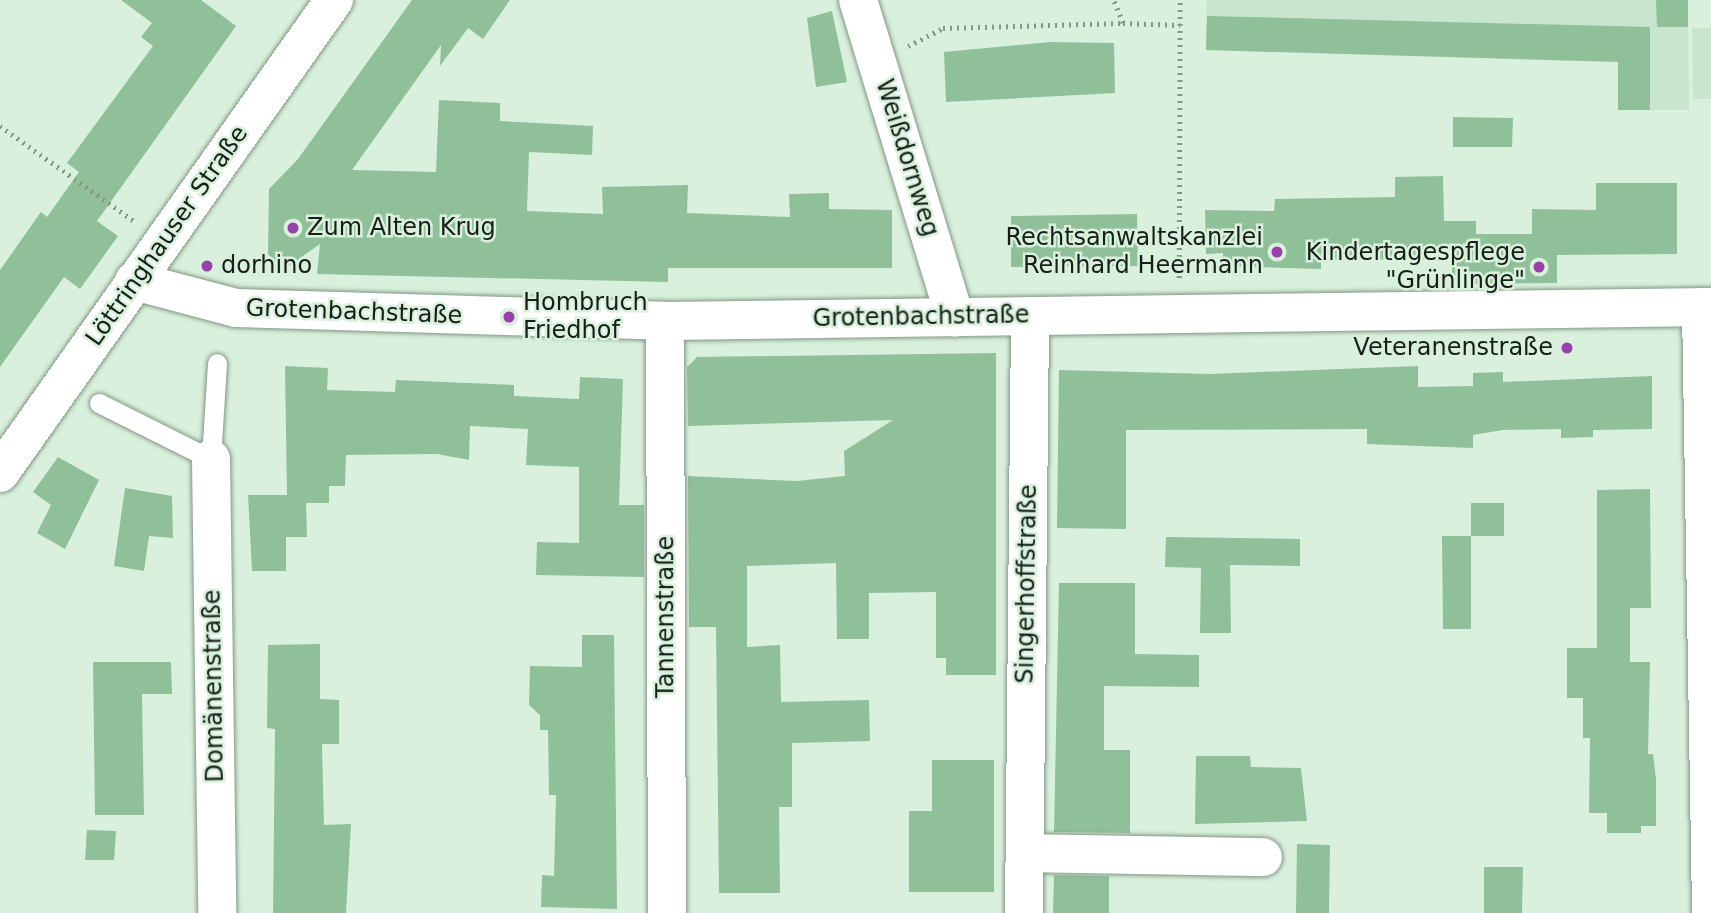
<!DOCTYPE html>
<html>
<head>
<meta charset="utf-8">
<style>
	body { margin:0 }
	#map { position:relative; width:1711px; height:913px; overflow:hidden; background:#d8f0dc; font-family:"DejaVu Sans",sans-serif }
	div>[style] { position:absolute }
	.built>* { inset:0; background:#c8e6ce }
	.building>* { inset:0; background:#90c099 }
	.path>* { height:4.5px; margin-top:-2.25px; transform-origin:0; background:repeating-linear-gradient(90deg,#859788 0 2px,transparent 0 7px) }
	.roads { filter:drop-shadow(0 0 2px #829785) drop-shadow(0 0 2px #829785) }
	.service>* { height:19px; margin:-9.5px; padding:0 9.5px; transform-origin:9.5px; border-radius:9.5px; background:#fff }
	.minor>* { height:38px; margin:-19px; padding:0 19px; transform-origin:19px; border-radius:19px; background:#fff }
	.tertiary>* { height:38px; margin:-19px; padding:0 19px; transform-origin:19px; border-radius:19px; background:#fff }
	.dots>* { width:19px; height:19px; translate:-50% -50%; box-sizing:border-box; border:4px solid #d8f0dc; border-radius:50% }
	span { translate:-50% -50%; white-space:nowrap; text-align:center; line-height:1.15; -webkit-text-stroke:5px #d8f0dc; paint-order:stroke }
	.street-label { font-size:24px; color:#161f18 }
	.poi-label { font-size:24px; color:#161f18 }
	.left { translate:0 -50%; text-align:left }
	.right { translate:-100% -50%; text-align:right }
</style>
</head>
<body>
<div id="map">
	<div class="built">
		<i style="clip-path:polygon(1207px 0,1688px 0,1689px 110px,1618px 110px,1617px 28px,1577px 27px,1578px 61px,1206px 50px)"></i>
		<i style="clip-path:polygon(1692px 28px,1711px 28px,1711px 99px,1693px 99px)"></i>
	</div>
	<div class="building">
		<i style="clip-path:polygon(121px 0,201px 0,236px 26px,97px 221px,118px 236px,80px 289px,64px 277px,0 367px,0 270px,41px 212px,47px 217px,79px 172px,67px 163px,153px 46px,141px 37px,152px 23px)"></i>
		<i style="clip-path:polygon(412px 0,510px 0,483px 39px,468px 28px,440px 66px,441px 45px,352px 170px,436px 172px,439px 100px,500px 103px,500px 121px,593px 126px,592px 155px,529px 152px,527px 211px,603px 214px,602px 187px,688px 185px,687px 213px,790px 217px,789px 194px,829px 193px,829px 209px,892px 210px,892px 268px,668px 268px,668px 282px,317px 274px,320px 244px,283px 270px,268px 254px,269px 189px,298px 159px)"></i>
		<i style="clip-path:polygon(1656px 0,1688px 0,1688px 27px,1657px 27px)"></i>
		<i style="clip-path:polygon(832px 11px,847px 82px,816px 87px,807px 18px)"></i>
		<i style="clip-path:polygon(1207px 16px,1650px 27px,1650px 110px,1618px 110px,1618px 62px,1206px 50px)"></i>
		<i style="clip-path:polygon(1051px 42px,1114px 43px,1115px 93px,946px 102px,944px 52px)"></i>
		<i style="clip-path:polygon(1453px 117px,1513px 118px,1512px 147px,1453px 147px)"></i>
		<i style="clip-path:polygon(1443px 176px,1444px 221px,1476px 221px,1476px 234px,1532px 234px,1532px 209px,1596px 210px,1596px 183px,1677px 183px,1677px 254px,1557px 255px,1557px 283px,1452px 284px,1452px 260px,1321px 259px,1321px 269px,1223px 266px,1223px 253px,1206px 254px,1205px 210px,1274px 211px,1275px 199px,1395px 197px,1395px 177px)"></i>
		<i style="clip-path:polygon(1137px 214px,1138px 266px,1011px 267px,1011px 216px)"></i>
		<i style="clip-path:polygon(996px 353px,996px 675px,946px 675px,946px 658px,936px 658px,936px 592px,869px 593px,869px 639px,837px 639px,836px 563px,747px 566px,747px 647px,780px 645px,781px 702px,869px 700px,870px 741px,792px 743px,792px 807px,779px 807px,780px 893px,719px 893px,716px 627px,689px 627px,688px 476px,797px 481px,845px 476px,844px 451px,893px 420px,688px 426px,687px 367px,697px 357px)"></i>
		<i style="clip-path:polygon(285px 366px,328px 368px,327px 390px,395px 392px,396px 380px,514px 385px,514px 396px,579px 399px,580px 377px,623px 379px,619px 505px,644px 505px,644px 577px,536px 575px,537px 542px,579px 543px,579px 467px,526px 465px,528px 429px,470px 426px,469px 460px,437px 454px,346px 455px,345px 486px,329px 486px,329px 503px,306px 503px,307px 537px,286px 537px,286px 571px,252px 571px,248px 495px,287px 495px)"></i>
		<i style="clip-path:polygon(1418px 366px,1418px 387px,1473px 386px,1473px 373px,1503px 372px,1503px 382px,1652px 376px,1652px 429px,1593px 430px,1593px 437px,1561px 438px,1561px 429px,1503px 430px,1473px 435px,1473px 448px,1367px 444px,1367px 429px,1126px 430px,1126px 529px,1057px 528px,1059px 370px,1209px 374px)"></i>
		<i style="clip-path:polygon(58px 457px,99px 480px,65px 549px,37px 533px,51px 505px,33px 492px)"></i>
		<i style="clip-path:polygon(125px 488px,172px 496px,173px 538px,149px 536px,144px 571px,114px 566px)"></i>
		<i style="clip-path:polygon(1650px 489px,1651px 608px,1630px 608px,1630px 662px,1650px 662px,1648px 754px,1653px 754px,1656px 779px,1656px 826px,1641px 826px,1641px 833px,1607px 833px,1607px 813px,1589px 813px,1590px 738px,1583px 738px,1583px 698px,1567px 698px,1567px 648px,1597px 648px,1597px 490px)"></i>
		<i style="clip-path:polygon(1471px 503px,1504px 503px,1504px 536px,1471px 536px)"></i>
		<i style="clip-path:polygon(1442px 536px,1471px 536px,1471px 629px,1443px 629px)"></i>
		<i style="clip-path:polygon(1166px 537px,1300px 539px,1300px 566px,1230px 565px,1231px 633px,1200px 633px,1201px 568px,1165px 567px)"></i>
		<i style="clip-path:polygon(1059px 583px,1135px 583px,1135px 654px,1199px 655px,1199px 687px,1104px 686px,1104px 750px,1130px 750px,1130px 833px,1054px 832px)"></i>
		<i style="clip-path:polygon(582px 635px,614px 635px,617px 909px,541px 907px,542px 875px,554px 876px,556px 795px,549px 795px,548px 730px,540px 730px,540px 715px,529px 705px,530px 666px,582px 667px)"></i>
		<i style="clip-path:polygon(320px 644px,320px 699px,339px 700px,339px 744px,322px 744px,324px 825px,351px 824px,346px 913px,273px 913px,275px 729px,267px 728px,268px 645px)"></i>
		<i style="clip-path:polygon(93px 662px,171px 662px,172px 694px,142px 694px,144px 815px,95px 815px)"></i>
		<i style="clip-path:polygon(1196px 756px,1250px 756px,1251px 767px,1301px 768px,1307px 821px,1195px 824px)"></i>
		<i style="clip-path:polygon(932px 760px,994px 760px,994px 892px,909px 892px,909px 811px,932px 811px)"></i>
		<i style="clip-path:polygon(87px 830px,116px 831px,114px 860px,85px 860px)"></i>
		<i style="clip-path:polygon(1297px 844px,1330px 845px,1329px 913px,1296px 913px)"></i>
		<i style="clip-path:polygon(1484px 867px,1523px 867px,1522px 913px,1484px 913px)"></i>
		<i style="clip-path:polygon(1054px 875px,1109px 876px,1109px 913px,1053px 913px)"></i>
	</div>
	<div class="path">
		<i style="left:1123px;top:23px;width:57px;rotate:2deg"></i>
		<i style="left:908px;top:46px;width:39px;rotate:-27deg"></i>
		<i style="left:943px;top:28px;width:180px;rotate:-1.6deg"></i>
		<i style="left:1123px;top:23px;width:25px;rotate:-113deg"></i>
		<i style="left:0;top:126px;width:164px;rotate:35.3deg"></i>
		<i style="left:1179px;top:278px;width:278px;rotate:-89.8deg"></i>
	</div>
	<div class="roads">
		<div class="service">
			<i style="left:99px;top:403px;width:125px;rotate:26.6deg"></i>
			<i style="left:211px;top:459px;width:96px;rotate:-86.4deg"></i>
		</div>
		<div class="minor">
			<i style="left:858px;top:0;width:332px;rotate:73deg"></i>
			<i style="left:134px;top:281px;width:106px;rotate:14.8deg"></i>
			<i style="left:236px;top:308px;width:429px;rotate:1.7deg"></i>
			<i style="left:665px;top:321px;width:1046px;rotate:-0.77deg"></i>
			<i style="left:1701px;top:307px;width:606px;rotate:89.05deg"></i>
			<i style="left:665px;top:321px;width:592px;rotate:89.81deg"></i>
			<i style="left:211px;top:459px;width:454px;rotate:89.2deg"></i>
			<i style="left:1025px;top:853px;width:238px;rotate:1deg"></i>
			<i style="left:1024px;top:913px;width:597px;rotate:-89.42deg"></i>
		</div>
		<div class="tertiary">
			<i style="left:0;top:473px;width:579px;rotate:-54.77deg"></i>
		</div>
	</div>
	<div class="dots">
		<i style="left:293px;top:228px;background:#9940ac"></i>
		<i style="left:1277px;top:252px;background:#9940ac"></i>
		<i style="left:207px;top:266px;background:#9940ac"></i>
		<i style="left:1539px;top:267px;background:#9940ac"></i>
		<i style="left:509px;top:317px;background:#9940ac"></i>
		<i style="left:1567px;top:348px;background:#9940ac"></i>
	</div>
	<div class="street-label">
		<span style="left:907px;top:158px;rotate:73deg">Weißdornweg</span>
		<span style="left:167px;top:236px;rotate:-55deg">Löttringhauser Straße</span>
		<span style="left:354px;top:312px;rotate:2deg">Grotenbachstraße</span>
		<span style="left:921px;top:317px;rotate:-1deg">Grotenbachstraße</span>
		<span style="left:1027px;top:584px;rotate:-89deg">Singerhoffstraße</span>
		<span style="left:666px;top:617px;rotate:-90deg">Tannenstraße</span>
		<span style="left:214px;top:686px;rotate:-91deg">Domänenstraße</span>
	</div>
	<div class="poi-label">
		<span class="left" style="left:307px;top:228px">Zum Alten Krug</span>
		<span class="right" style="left:1263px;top:252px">Rechtsanwaltskanzlei<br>Reinhard Heermann</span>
		<span class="right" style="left:1525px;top:267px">Kindertagespflege<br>"Grünlinge"</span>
		<span class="left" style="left:221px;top:266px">dorhino</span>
		<span class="left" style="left:523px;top:317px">Hombruch<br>Friedhof</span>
		<span class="right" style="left:1553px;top:348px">Veteranenstraße</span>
	</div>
</div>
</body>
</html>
